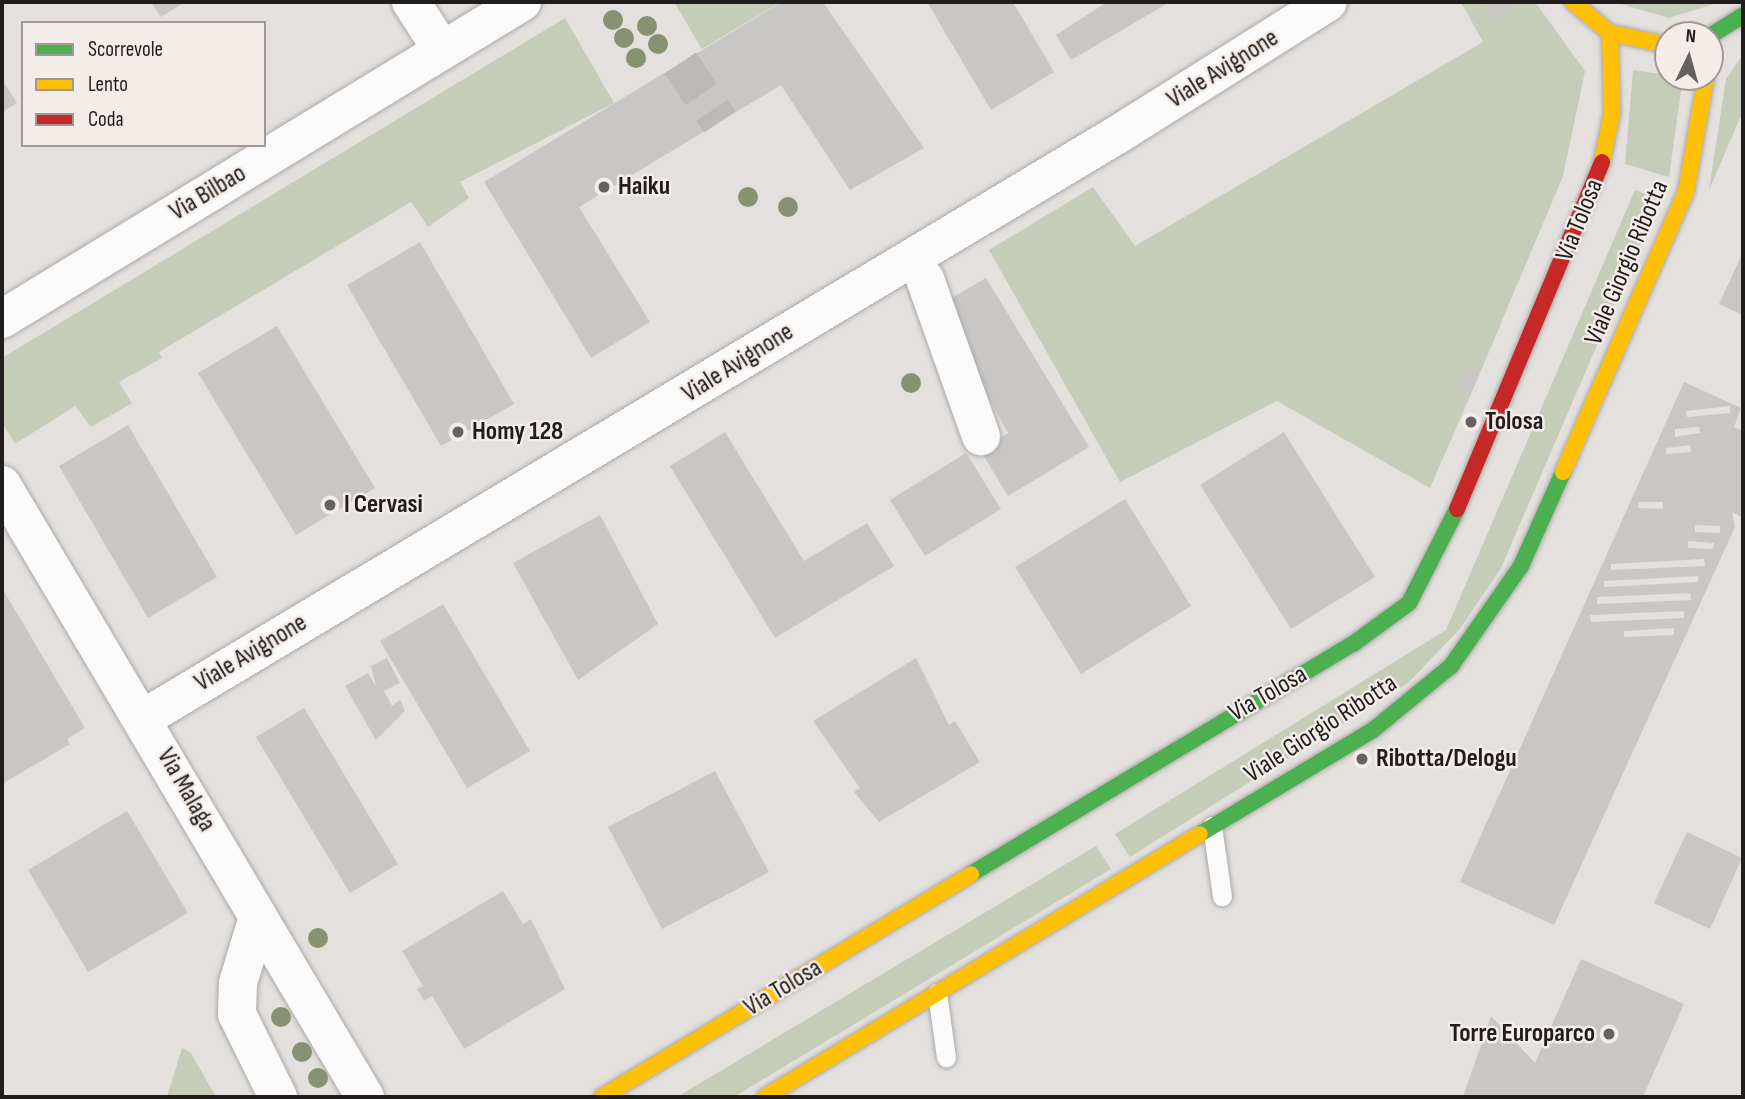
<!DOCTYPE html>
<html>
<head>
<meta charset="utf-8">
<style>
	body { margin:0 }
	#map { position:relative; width:1745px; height:1099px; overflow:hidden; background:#e3e0de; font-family:"Sofia Sans Condensed",sans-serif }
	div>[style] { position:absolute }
	.green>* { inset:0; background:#c5cdb8 }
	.building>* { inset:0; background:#c9c7c6 }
	.street-tunnel>* { height:38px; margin-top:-19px; transform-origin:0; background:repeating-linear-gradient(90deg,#bcb9b7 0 38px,transparent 0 57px) }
	.roads { filter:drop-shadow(0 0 2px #aba9a7) drop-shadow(0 0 2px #aba9a7) }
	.lane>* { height:19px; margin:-9.5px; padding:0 9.5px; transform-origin:9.5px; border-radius:9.5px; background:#fbfafa }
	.street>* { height:38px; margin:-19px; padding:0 19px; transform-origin:19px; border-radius:19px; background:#fbfafa }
	.fast>* { height:16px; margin:-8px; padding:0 8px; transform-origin:8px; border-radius:8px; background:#4caf50 }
	.slow>* { height:16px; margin:-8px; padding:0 8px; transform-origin:8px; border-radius:8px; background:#ffc107 }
	.jam>* { height:16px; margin:-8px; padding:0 8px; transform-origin:8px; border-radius:8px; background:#c62828 }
	.trees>* { width:20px; height:20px; margin:-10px; border-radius:50%; background:#879273 }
	.dots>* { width:19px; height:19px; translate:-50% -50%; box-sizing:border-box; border:4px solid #f3ece8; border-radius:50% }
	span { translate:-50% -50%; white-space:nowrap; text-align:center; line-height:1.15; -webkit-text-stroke:5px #f3ece8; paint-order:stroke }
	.street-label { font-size:26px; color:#201d1c }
	.poi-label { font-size:26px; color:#201d1c; font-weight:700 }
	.left { translate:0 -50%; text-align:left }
	.right { translate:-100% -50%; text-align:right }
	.frame { position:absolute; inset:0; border:4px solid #201d1c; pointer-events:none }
	.legend { position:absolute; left:21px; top:21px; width:245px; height:126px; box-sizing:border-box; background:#f3ece8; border:2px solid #9f9996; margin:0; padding:9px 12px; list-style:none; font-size:21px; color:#201d1c }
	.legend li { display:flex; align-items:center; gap:14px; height:35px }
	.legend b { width:35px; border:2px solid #9f9996 }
	.north { position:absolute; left:1654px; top:21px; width:70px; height:70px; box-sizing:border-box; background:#f3ece8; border:2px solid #9f9996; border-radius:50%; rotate:5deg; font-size:19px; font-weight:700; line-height:28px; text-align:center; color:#201d1c }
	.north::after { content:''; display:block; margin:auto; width:24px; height:32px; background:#646160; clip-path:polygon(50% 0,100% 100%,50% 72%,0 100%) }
</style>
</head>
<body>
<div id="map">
	<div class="green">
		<i style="clip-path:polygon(674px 2px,781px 2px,702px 49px)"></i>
		<i style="clip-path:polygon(1461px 2px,1535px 2px,1585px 71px,1563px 176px,1480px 373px,1466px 368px,1458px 388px,1471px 394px,1430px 488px,1277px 401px,1120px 482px,989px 250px,1093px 187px,1135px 246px,1483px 42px)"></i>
		<i style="clip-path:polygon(1614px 2px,1720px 2px,1669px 18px)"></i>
		<i style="clip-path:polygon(565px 18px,614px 103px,460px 182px,469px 198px,428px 227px,411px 202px,159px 352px,162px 358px,119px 382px,132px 403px,91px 427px,75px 406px,15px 444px,2px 422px,2px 358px)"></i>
		<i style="clip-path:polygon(1743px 55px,1743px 111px,1709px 190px,1726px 79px)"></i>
		<i style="clip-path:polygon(1633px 70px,1683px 77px,1669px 177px,1625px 164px)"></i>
		<i style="clip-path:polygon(1635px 190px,1660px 199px,1501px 568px,1459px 630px,1408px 683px,1130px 857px,1115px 834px,1446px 630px)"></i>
		<i style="clip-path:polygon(1096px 846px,1111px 869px,734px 1097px,677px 1097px)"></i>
		<i style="clip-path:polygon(182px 1048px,191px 1053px,216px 1097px,167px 1097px)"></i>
	</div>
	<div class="building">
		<i style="clip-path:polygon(151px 2px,185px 2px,161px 17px)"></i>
		<i style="clip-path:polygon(782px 2px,823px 2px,924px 148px,850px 190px,781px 85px,579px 207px,650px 322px,591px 358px,484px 182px)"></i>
		<i style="clip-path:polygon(927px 2px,1013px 2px,1054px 72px,991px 110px)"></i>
		<i style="clip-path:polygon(1107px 2px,1170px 2px,1071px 60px,1056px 35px)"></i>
		<i style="clip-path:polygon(1482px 2px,1509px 2px,1514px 9px,1495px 21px)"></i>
		<i style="clip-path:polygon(2px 80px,17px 103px,2px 112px)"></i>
		<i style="clip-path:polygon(420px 242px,514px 404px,441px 446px,347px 285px)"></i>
		<i style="clip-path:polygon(1743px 252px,1743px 315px,1719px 304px)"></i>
		<i style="clip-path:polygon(986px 278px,1089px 447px,1008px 496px,980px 450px,1008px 433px,938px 306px)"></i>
		<i style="clip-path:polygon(277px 326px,375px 488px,296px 535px,198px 373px)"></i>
		<i style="clip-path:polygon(1466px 367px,1480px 373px,1471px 394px,1458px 388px)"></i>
		<i style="clip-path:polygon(evenodd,1684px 382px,1741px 408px,1734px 427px,1743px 431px,1743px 518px,1732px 512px,1735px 527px,1554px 925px,1460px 882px,1684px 382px,1730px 406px,1730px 413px,1687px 417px,1686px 411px,1730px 406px,1684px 382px,1699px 427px,1700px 433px,1675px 437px,1675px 429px,1699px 427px,1684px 382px,1690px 445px,1691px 452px,1666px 454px,1666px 448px,1690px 445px,1684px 382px,1639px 502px,1663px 502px,1663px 509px,1638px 508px,1639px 502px,1684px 382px,1695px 525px,1720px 526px,1720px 533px,1695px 532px,1695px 525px,1684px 382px,1688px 541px,1714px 543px,1713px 549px,1688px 548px,1688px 541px,1684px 382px,1704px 559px,1705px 566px,1611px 570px,1611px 564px,1704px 559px,1684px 382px,1698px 576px,1698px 582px,1604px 587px,1604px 581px,1698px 576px,1684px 382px,1690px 593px,1691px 600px,1597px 604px,1597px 597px,1690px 593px,1684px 382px,1684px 611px,1684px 618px,1591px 622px,1590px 615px,1684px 611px,1684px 382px,1674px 628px,1674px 635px,1624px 637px,1624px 631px,1674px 628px)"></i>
		<i style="clip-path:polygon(128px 425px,217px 577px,148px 618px,59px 466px)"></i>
		<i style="clip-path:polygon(725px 432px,804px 561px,867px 523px,894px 566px,775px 638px,670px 466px)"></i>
		<i style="clip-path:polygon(1284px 432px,1375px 577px,1291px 629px,1200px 485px)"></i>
		<i style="clip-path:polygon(966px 453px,1001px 509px,925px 556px,890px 500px)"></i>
		<i style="clip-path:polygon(1125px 499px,1191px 606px,1081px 674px,1015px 567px)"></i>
		<i style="clip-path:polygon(600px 515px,658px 624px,578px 680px,513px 563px)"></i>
		<i style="clip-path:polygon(2px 588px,85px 728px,67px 739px,70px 744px,2px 784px)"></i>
		<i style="clip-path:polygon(443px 604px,530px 751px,467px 788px,380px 641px)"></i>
		<i style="clip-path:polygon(387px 658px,400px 683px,384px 691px,392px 706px,400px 700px,405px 711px,376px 740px,345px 686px,368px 673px,376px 686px,371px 666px)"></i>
		<i style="clip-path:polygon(916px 658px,949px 725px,955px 721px,980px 762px,879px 822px,854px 792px,860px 788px,813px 721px)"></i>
		<i style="clip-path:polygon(304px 708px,398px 864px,350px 893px,256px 737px)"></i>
		<i style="clip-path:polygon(715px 771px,769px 872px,662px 929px,608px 827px)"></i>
		<i style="clip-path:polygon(127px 811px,188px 913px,88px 972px,28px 870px)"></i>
		<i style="clip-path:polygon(1687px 832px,1742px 858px,1710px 929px,1654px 903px)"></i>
		<i style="clip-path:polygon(503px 891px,523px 924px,531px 919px,565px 989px,464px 1049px,432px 996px,424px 1001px,417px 989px,423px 986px,402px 951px)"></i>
		<i style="clip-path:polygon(1581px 959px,1684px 1004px,1643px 1097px,1463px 1097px,1491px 1016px,1535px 1063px)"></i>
	</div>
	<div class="street-tunnel">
		<i style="left:680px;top:63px;width:71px;rotate:55.9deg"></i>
	</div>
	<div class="roads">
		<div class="lane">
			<i style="left:1212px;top:826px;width:71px;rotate:81.9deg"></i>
			<i style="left:937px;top:993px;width:65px;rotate:82deg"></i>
		</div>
		<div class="street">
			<i style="left:411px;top:2px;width:57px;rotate:57.1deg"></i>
			<i style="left:925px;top:279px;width:167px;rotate:70.4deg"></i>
			<i style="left:2px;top:319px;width:609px;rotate:-31.37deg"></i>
			<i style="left:2px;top:485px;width:712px;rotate:59.33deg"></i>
			<i style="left:144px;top:718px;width:1134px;rotate:-30.93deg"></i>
			<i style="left:1117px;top:135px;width:249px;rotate:-32.2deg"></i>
			<i style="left:258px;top:917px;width:69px;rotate:106.9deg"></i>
			<i style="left:238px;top:983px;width:31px;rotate:92deg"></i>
			<i style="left:237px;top:1014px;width:93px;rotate:63.7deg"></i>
		</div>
		<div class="fast">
			<i style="left:1710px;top:36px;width:39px;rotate:-32deg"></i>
			<i style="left:1200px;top:834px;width:202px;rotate:-31deg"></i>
			<i style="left:1373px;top:730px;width:101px;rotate:-39.4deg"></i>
			<i style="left:1451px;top:666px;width:122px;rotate:-55deg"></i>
			<i style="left:1521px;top:566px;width:103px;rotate:-65.9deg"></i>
			<i style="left:971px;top:874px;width:446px;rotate:-31.1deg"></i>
			<i style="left:1353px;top:644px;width:69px;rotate:-36.2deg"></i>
			<i style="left:1409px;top:603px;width:106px;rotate:-62.9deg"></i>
		</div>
		<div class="slow">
			<i style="left:1573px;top:2px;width:48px;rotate:40deg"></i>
			<i style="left:1610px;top:33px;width:59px;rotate:11.7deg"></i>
			<i style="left:1602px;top:162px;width:50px;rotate:-78.5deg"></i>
			<i style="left:1612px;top:113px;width:80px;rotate:-91.4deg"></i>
			<i style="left:1563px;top:472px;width:306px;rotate:-66.3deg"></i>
			<i style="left:1686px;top:192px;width:117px;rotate:-80.1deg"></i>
			<i style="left:602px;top:1097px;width:431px;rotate:-31.1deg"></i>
			<i style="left:765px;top:1097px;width:508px;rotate:-31.16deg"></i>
		</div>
		<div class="jam">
			<i style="left:1457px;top:509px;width:376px;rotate:-67.3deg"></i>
		</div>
	</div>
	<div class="trees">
		<i style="left:613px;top:20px"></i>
		<i style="left:647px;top:26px"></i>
		<i style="left:624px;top:38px"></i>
		<i style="left:658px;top:44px"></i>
		<i style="left:636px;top:58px"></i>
		<i style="left:748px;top:197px"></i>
		<i style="left:788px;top:207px"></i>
		<i style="left:911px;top:383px"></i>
		<i style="left:318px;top:938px"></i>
		<i style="left:281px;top:1017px"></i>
		<i style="left:302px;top:1052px"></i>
		<i style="left:318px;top:1078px"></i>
	</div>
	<div class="dots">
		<i style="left:604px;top:187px;background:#646160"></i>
		<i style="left:1471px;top:422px;background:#646160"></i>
		<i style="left:458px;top:432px;background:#646160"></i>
		<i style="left:330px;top:505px;background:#646160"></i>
		<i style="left:1362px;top:759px;background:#646160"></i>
		<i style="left:1609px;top:1034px;background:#646160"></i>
	</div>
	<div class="street-label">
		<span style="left:1223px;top:69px;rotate:-32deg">Viale Avignone</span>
		<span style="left:208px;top:193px;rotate:-31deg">Via Bilbao</span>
		<span style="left:1580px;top:220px;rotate:-68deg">Via Tolosa</span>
		<span style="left:1627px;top:263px;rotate:-67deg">Viale Giorgio Ribotta</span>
		<span style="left:738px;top:363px;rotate:-32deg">Viale Avignone</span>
		<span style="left:251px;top:653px;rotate:-31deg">Viale Avignone</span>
		<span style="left:1268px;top:694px;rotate:-30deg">Via Tolosa</span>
		<span style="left:1321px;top:729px;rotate:-33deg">Viale Giorgio Ribotta</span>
		<span style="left:186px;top:790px;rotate:60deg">Via Malaga</span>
		<span style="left:783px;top:988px;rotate:-31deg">Via Tolosa</span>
	</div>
	<div class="poi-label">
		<span class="left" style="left:618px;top:187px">Haiku</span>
		<span class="left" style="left:1485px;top:422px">Tolosa</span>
		<span class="left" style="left:472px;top:432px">Homy 128</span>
		<span class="left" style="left:344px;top:505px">I Cervasi</span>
		<span class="left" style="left:1376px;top:759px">Ribotta/Delogu</span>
		<span class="right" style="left:1595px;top:1034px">Torre Europarco</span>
	</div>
	<div class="frame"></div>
	<ul class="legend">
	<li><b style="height:9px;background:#4caf50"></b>Scorrevole</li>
	<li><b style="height:9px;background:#ffc107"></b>Lento</li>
	<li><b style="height:9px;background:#c62828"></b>Coda</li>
	</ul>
	<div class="north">N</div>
</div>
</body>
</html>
